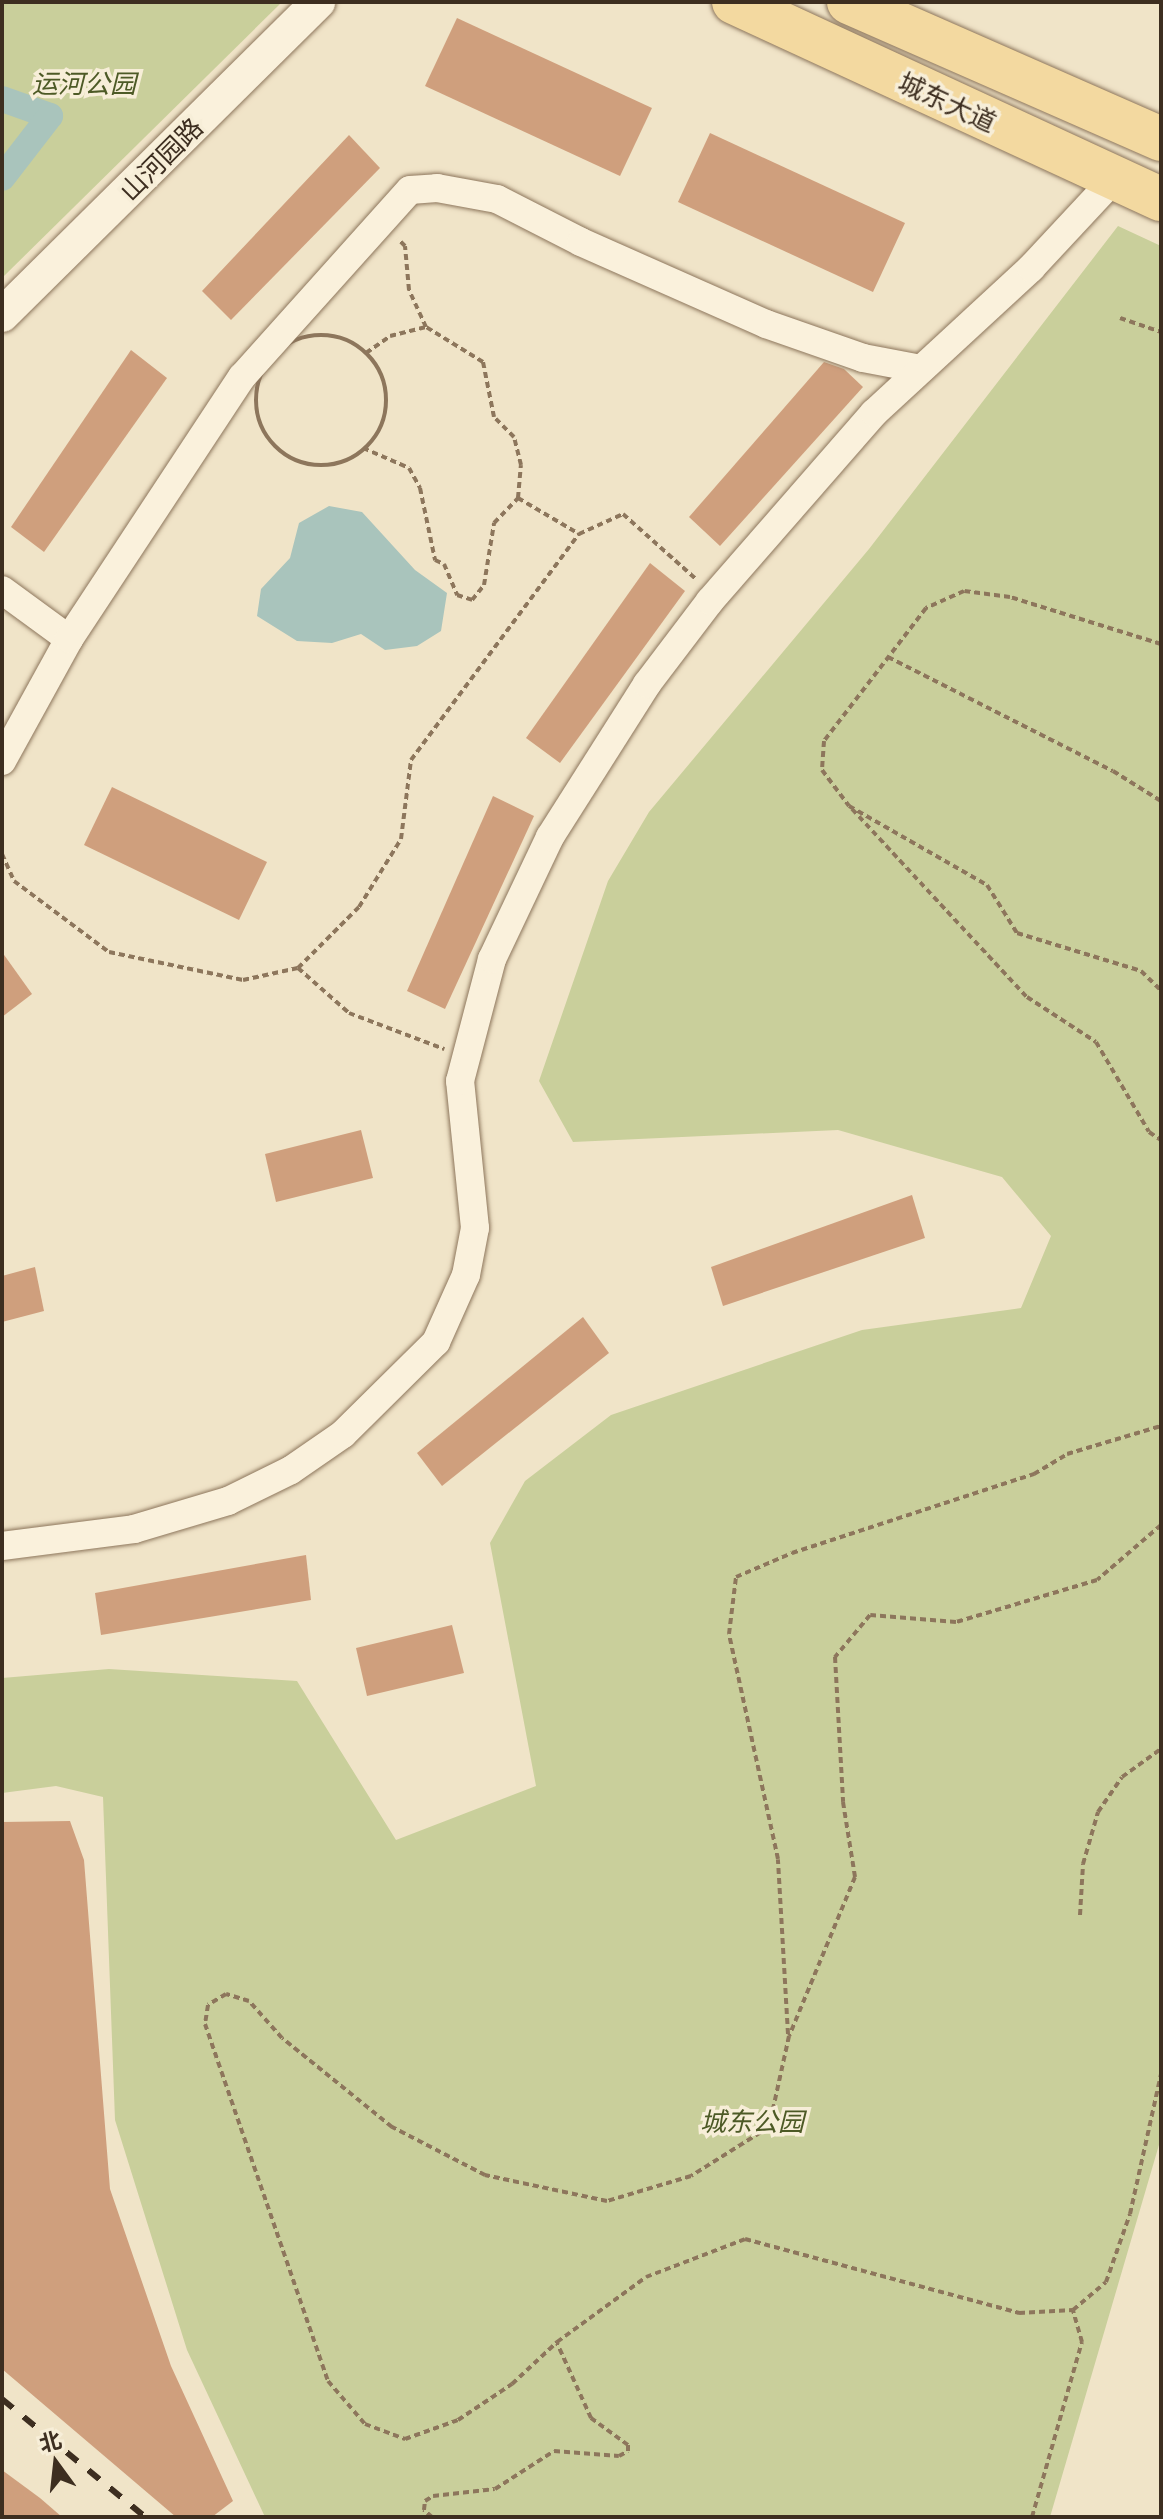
<!DOCTYPE html>
<html>
<head>
<meta charset="utf-8">
<style>
	body { margin:0 }
	#map { position:relative; width:1163px; height:2519px; overflow:hidden; background:#f0e4c8; font-family:Georgia,"Noto Sans SC",serif }
	div>[style] { position:absolute }
	.green>* { inset:0; background:#c9cf9b }
	.water>* { inset:0; background:#a9c4bc }
	.canal>* { height:26px; margin:-13px; padding:0 13px; transform-origin:13px; border-radius:13px; background:#a9c4bc }
	.building>* { inset:0; background:#cf9f7d }
	.path>* { height:4px; margin-top:-2px; transform-origin:0; background:repeating-linear-gradient(90deg,#8d765c 0 6px,transparent 0 10px) }
	.path>.ring { margin:-2px; padding:0; box-sizing:content-box; background:none; border:4px solid #8d765c; border-radius:50% }
	.roads { filter:drop-shadow(0 0 2px #8d765c) drop-shadow(0 0 2px #8d765c) }
	.minor>* { height:28px; margin:-14px; padding:0 14px; transform-origin:14px; border-radius:14px; background:#faf1dc }
	.tertiary>* { height:34px; margin:-17px; padding:0 17px; transform-origin:17px; border-radius:17px; background:#faf1dc }
	.primary>* { height:44px; margin:-22px; padding:0 22px; transform-origin:22px; border-radius:22px; background:#f3d9a0 }
	.rail>* { height:6px; margin-top:-3px; transform-origin:0; background:repeating-linear-gradient(90deg,#3d2e20 0 14px,transparent 0 28px) }
	span { translate:-50% -50%; white-space:nowrap; text-align:center; line-height:1.15; -webkit-text-stroke:7px #f7eed8; paint-order:stroke }
	.park-label { font-size:26px; color:#4d5a26; font-style:italic }
	.street-label { font-size:26px; color:#3d2e20 }
	.frame { position:absolute; inset:0; border:4px solid #3d2e20; pointer-events:none }
	.north { position:absolute; left:16px; top:2423px; width:80px; height:80px; -webkit-text-stroke:6px #f7eed8; paint-order:stroke; rotate:345deg; font-size:22px; font-weight:700; line-height:32px; text-align:center; color:#3d2e20 }
	.north::after { content:''; display:block; margin:auto; width:28px; height:36px; background:#3d2e20; clip-path:polygon(50% 0,100% 100%,50% 72%,0 100%) }
</style>
</head>
<body>
<div id="map">
	<div class="green">
		<i style="clip-path:polygon(2px 2px,282px 2px,2px 278px)"></i>
		<i style="clip-path:polygon(1118px 226px,1161px 246px,1161px 2138px,1050px 2517px,265px 2517px,187px 2350px,115px 2120px,103px 1797px,56px 1786px,2px 1793px,2px 1678px,109px 1669px,297px 1681px,396px 1840px,536px 1786px,490px 1543px,525px 1481px,611px 1415px,862px 1330px,1021px 1308px,1051px 1236px,1002px 1177px,838px 1130px,573px 1142px,539px 1081px,608px 881px,649px 812px,869px 549px)"></i>
	</div>
	<div class="water">
		<i style="clip-path:polygon(329px 506px,362px 512px,415px 570px,447px 593px,441px 631px,417px 646px,385px 650px,361px 634px,332px 643px,297px 641px,257px 616px,261px 589px,290px 558px,299px 523px)"></i>
	</div>
	<div class="canal">
		<i style="left:2px;top:99px;width:51px;rotate:19.5deg"></i>
		<i style="left:50px;top:116px;width:78px;rotate:127.7deg"></i>
	</div>
	<div class="building">
		<i style="clip-path:polygon(457px 18px,652px 108px,620px 176px,425px 86px)"></i>
		<i style="clip-path:polygon(710px 133px,905px 223px,873px 292px,678px 202px)"></i>
		<i style="clip-path:polygon(349px 135px,380px 168px,231px 320px,202px 291px)"></i>
		<i style="clip-path:polygon(131px 350px,167px 378px,44px 552px,11px 527px)"></i>
		<i style="clip-path:polygon(824px 362px,844px 369px,863px 387px,720px 546px,689px 517px)"></i>
		<i style="clip-path:polygon(650px 563px,685px 591px,560px 763px,526px 738px)"></i>
		<i style="clip-path:polygon(112px 787px,267px 862px,239px 920px,84px 845px)"></i>
		<i style="clip-path:polygon(493px 796px,534px 816px,445px 1009px,407px 991px)"></i>
		<i style="clip-path:polygon(2px 952px,32px 994px,2px 1017px)"></i>
		<i style="clip-path:polygon(361px 1130px,373px 1178px,276px 1202px,265px 1154px)"></i>
		<i style="clip-path:polygon(912px 1195px,925px 1238px,723px 1306px,711px 1267px)"></i>
		<i style="clip-path:polygon(35px 1267px,44px 1311px,2px 1322px,2px 1276px)"></i>
		<i style="clip-path:polygon(583px 1317px,609px 1353px,442px 1486px,417px 1453px)"></i>
		<i style="clip-path:polygon(306px 1555px,311px 1600px,101px 1635px,95px 1593px)"></i>
		<i style="clip-path:polygon(452px 1625px,464px 1673px,367px 1696px,356px 1648px)"></i>
		<i style="clip-path:polygon(70px 1821px,84px 1860px,110px 2189px,171px 2366px,233px 2501px,212px 2517px,176px 2517px,2px 2369px,2px 1822px)"></i>
		<i style="clip-path:polygon(2px 2470px,40px 2498px,62px 2517px,2px 2517px)"></i>
	</div>
	<div class="path">
		<i style="left:1120px;top:318px;width:43px;rotate:18.9deg"></i>
		<i class="ring" style="left:256px;top:335px;width:126px;height:126px"></i>
		<i style="left:366px;top:353px;width:29px;rotate:-35deg"></i>
		<i style="left:390px;top:336px;width:37px;rotate:-14deg"></i>
		<i style="left:426px;top:327px;width:41px;rotate:-114.7deg"></i>
		<i style="left:409px;top:290px;width:44px;rotate:-95.2deg"></i>
		<i style="left:405px;top:246px;width:10px;rotate:-135deg"></i>
		<i style="left:363px;top:448px;width:50px;rotate:23.5deg"></i>
		<i style="left:409px;top:468px;width:23px;rotate:61deg"></i>
		<i style="left:420px;top:488px;width:74px;rotate:78.2deg"></i>
		<i style="left:435px;top:560px;width:10px;rotate:24deg"></i>
		<i style="left:444px;top:564px;width:34px;rotate:67deg"></i>
		<i style="left:457px;top:595px;width:16px;rotate:18deg"></i>
		<i style="left:472px;top:600px;width:19px;rotate:-51deg"></i>
		<i style="left:484px;top:585px;width:63px;rotate:-80.8deg"></i>
		<i style="left:494px;top:523px;width:35px;rotate:-46deg"></i>
		<i style="left:518px;top:498px;width:33px;rotate:-85deg"></i>
		<i style="left:521px;top:465px;width:29px;rotate:-104deg"></i>
		<i style="left:514px;top:437px;width:28px;rotate:-135deg"></i>
		<i style="left:494px;top:417px;width:56px;rotate:-101.3deg"></i>
		<i style="left:483px;top:362px;width:67px;rotate:-148.4deg"></i>
		<i style="left:518px;top:498px;width:71px;rotate:30.5deg"></i>
		<i style="left:579px;top:534px;width:48px;rotate:-24.4deg"></i>
		<i style="left:623px;top:514px;width:98px;rotate:41.7deg"></i>
		<i style="left:1161px;top:644px;width:158px;rotate:-162.7deg"></i>
		<i style="left:1010px;top:597px;width:46px;rotate:-172.6deg"></i>
		<i style="left:964px;top:591px;width:42px;rotate:155.9deg"></i>
		<i style="left:926px;top:608px;width:168px;rotate:127.5deg"></i>
		<i style="left:824px;top:741px;width:29px;rotate:94deg"></i>
		<i style="left:822px;top:770px;width:45px;rotate:53.1deg"></i>
		<i style="left:849px;top:806px;width:159px;rotate:29.8deg"></i>
		<i style="left:987px;top:885px;width:57px;rotate:58deg"></i>
		<i style="left:1017px;top:933px;width:130px;rotate:17deg"></i>
		<i style="left:1141px;top:971px;width:28px;rotate:44deg"></i>
		<i style="left:888px;top:657px;width:252px;rotate:26.9deg"></i>
		<i style="left:1113px;top:771px;width:57px;rotate:32deg"></i>
		<i style="left:852px;top:809px;width:257px;rotate:47.1deg"></i>
		<i style="left:1027px;top:997px;width:82px;rotate:33.1deg"></i>
		<i style="left:1096px;top:1042px;width:104px;rotate:59.5deg"></i>
		<i style="left:1149px;top:1132px;width:14px;rotate:34deg"></i>
		<i style="left:2px;top:854px;width:30px;rotate:66deg"></i>
		<i style="left:14px;top:881px;width:119px;rotate:36.8deg"></i>
		<i style="left:109px;top:952px;width:137px;rotate:11.8deg"></i>
		<i style="left:243px;top:980px;width:56px;rotate:-12.3deg"></i>
		<i style="left:298px;top:968px;width:86px;rotate:-45deg"></i>
		<i style="left:359px;top:907px;width:80px;rotate:-58.3deg"></i>
		<i style="left:401px;top:839px;width:80px;rotate:-82.8deg"></i>
		<i style="left:411px;top:760px;width:282px;rotate:-53.4deg"></i>
		<i style="left:298px;top:968px;width:68px;rotate:41.4deg"></i>
		<i style="left:349px;top:1013px;width:102px;rotate:20.8deg"></i>
		<i style="left:1161px;top:1525px;width:84px;rotate:139.3deg"></i>
		<i style="left:1097px;top:1580px;width:147px;rotate:163.4deg"></i>
		<i style="left:956px;top:1622px;width:86px;rotate:-175.3deg"></i>
		<i style="left:870px;top:1615px;width:55px;rotate:129.8deg"></i>
		<i style="left:835px;top:1657px;width:145px;rotate:86.8deg"></i>
		<i style="left:843px;top:1802px;width:76px;rotate:80.9deg"></i>
		<i style="left:855px;top:1877px;width:172px;rotate:112.5deg"></i>
		<i style="left:789px;top:2036px;width:93px;rotate:102.4deg"></i>
		<i style="left:769px;top:2127px;width:92px;rotate:147.9deg"></i>
		<i style="left:691px;top:2176px;width:88px;rotate:163.4deg"></i>
		<i style="left:607px;top:2201px;width:125px;rotate:-168deg"></i>
		<i style="left:485px;top:2175px;width:105px;rotate:-152.7deg"></i>
		<i style="left:392px;top:2127px;width:141px;rotate:-141deg"></i>
		<i style="left:282px;top:2038px;width:50px;rotate:-131.7deg"></i>
		<i style="left:249px;top:2001px;width:24px;rotate:-163deg"></i>
		<i style="left:226px;top:1994px;width:21px;rotate:149deg"></i>
		<i style="left:208px;top:2005px;width:19px;rotate:99deg"></i>
		<i style="left:205px;top:2024px;width:378px;rotate:71deg"></i>
		<i style="left:328px;top:2381px;width:57px;rotate:49.3deg"></i>
		<i style="left:365px;top:2424px;width:43px;rotate:20.6deg"></i>
		<i style="left:405px;top:2439px;width:56px;rotate:-19.7deg"></i>
		<i style="left:458px;top:2420px;width:65px;rotate:-33.7deg"></i>
		<i style="left:512px;top:2384px;width:62px;rotate:-43deg"></i>
		<i style="left:557px;top:2342px;width:110px;rotate:-36.1deg"></i>
		<i style="left:646px;top:2277px;width:106px;rotate:-21deg"></i>
		<i style="left:745px;top:2239px;width:284px;rotate:15.1deg"></i>
		<i style="left:1019px;top:2313px;width:54px;rotate:-3.2deg"></i>
		<i style="left:1073px;top:2310px;width:43px;rotate:-40.3deg"></i>
		<i style="left:1106px;top:2282px;width:72px;rotate:-70.6deg"></i>
		<i style="left:1130px;top:2214px;width:143px;rotate:-77.5deg"></i>
		<i style="left:1080px;top:1915px;width:51px;rotate:-86.6deg"></i>
		<i style="left:1083px;top:1864px;width:54px;rotate:-73.9deg"></i>
		<i style="left:1098px;top:1812px;width:42px;rotate:-55.6deg"></i>
		<i style="left:1122px;top:1777px;width:48px;rotate:-35.7deg"></i>
		<i style="left:788px;top:2034px;width:175px;rotate:-93.3deg"></i>
		<i style="left:778px;top:1859px;width:230px;rotate:-102.3deg"></i>
		<i style="left:729px;top:1634px;width:57px;rotate:-83deg"></i>
		<i style="left:736px;top:1577px;width:61px;rotate:-23.2deg"></i>
		<i style="left:792px;top:1553px;width:255px;rotate:-18.1deg"></i>
		<i style="left:1034px;top:1474px;width:39px;rotate:-31deg"></i>
		<i style="left:1067px;top:1454px;width:98px;rotate:-16.6deg"></i>
		<i style="left:432px;top:2517px;width:11px;rotate:-139deg"></i>
		<i style="left:424px;top:2510px;width:9px;rotate:-84deg"></i>
		<i style="left:425px;top:2501px;width:9px;rotate:-32deg"></i>
		<i style="left:433px;top:2496px;width:62px;rotate:-6.4deg"></i>
		<i style="left:495px;top:2489px;width:70px;rotate:-32.8deg"></i>
		<i style="left:554px;top:2451px;width:65px;rotate:4.4deg"></i>
		<i style="left:619px;top:2456px;width:10px;rotate:-29deg"></i>
		<i style="left:628px;top:2451px;width:6px;rotate:-90deg"></i>
		<i style="left:628px;top:2445px;width:46px;rotate:-143.9deg"></i>
		<i style="left:591px;top:2418px;width:82px;rotate:-114.4deg"></i>
		<i style="left:469px;top:2517px;width:8px"></i>
		<i style="left:1032px;top:2517px;width:182px;rotate:-74.1deg"></i>
		<i style="left:1082px;top:2342px;width:33px;rotate:-106deg"></i>
	</div>
	<div class="roads">
		<div class="minor">
			<i style="left:2px;top:590px;width:83px;rotate:36.2deg"></i>
			<i style="left:2px;top:761px;width:139px;rotate:-61.2deg"></i>
			<i style="left:69px;top:639px;width:314px;rotate:-56.6deg"></i>
			<i style="left:242px;top:377px;width:251px;rotate:-48.1deg"></i>
			<i style="left:410px;top:190px;width:27px;rotate:-4deg"></i>
			<i style="left:437px;top:188px;width:61px;rotate:10.4deg"></i>
			<i style="left:497px;top:199px;width:94px;rotate:27.1deg"></i>
			<i style="left:581px;top:242px;width:202px;rotate:23.9deg"></i>
			<i style="left:766px;top:324px;width:103px;rotate:19.3deg"></i>
			<i style="left:863px;top:358px;width:59px;rotate:10.7deg"></i>
			<i style="left:2px;top:1546px;width:133px;rotate:-7.3deg"></i>
			<i style="left:134px;top:1529px;width:98px;rotate:-16.6deg"></i>
			<i style="left:228px;top:1501px;width:70px;rotate:-26.2deg"></i>
			<i style="left:291px;top:1470px;width:63px;rotate:-34.7deg"></i>
			<i style="left:343px;top:1434px;width:131px;rotate:-44.7deg"></i>
			<i style="left:436px;top:1342px;width:73px;rotate:-65.9deg"></i>
			<i style="left:466px;top:1275px;width:48px;rotate:-79.2deg"></i>
			<i style="left:475px;top:1228px;width:148px;rotate:-95.8deg"></i>
			<i style="left:460px;top:1081px;width:126px;rotate:-75.3deg"></i>
			<i style="left:492px;top:959px;width:135px;rotate:-64.6deg"></i>
			<i style="left:550px;top:837px;width:181px;rotate:-57.6deg"></i>
			<i style="left:647px;top:684px;width:104px;rotate:-52.8deg"></i>
			<i style="left:710px;top:601px;width:249px;rotate:-48.9deg"></i>
			<i style="left:874px;top:413px;width:214px;rotate:-42.7deg"></i>
			<i style="left:1031px;top:268px;width:123px;rotate:-47deg"></i>
		</div>
		<div class="tertiary">
			<i style="left:2px;top:315px;width:445px;rotate:-44.7deg"></i>
		</div>
		<div class="primary">
			<i style="left:734px;top:2px;width:470px;rotate:24.8deg"></i>
			<i style="left:849px;top:2px;width:341px;rotate:23.7deg"></i>
		</div>
	</div>
	<div class="rail">
		<i style="left:2px;top:2399px;width:185px;rotate:39.5deg"></i>
	</div>
	<div class="park-label">
		<span style="left:84px;top:82px">运河公园</span>
		<span style="left:752px;top:2120px">城东公园</span>
	</div>
	<div class="street-label">
		<span style="left:948px;top:101px;rotate:25deg">城东大道</span>
		<span style="left:160px;top:158px;rotate:-45deg">山河园路</span>
	</div>
	<div class="frame"></div>
	<div class="north">北</div>
</div>
</body>
</html>
